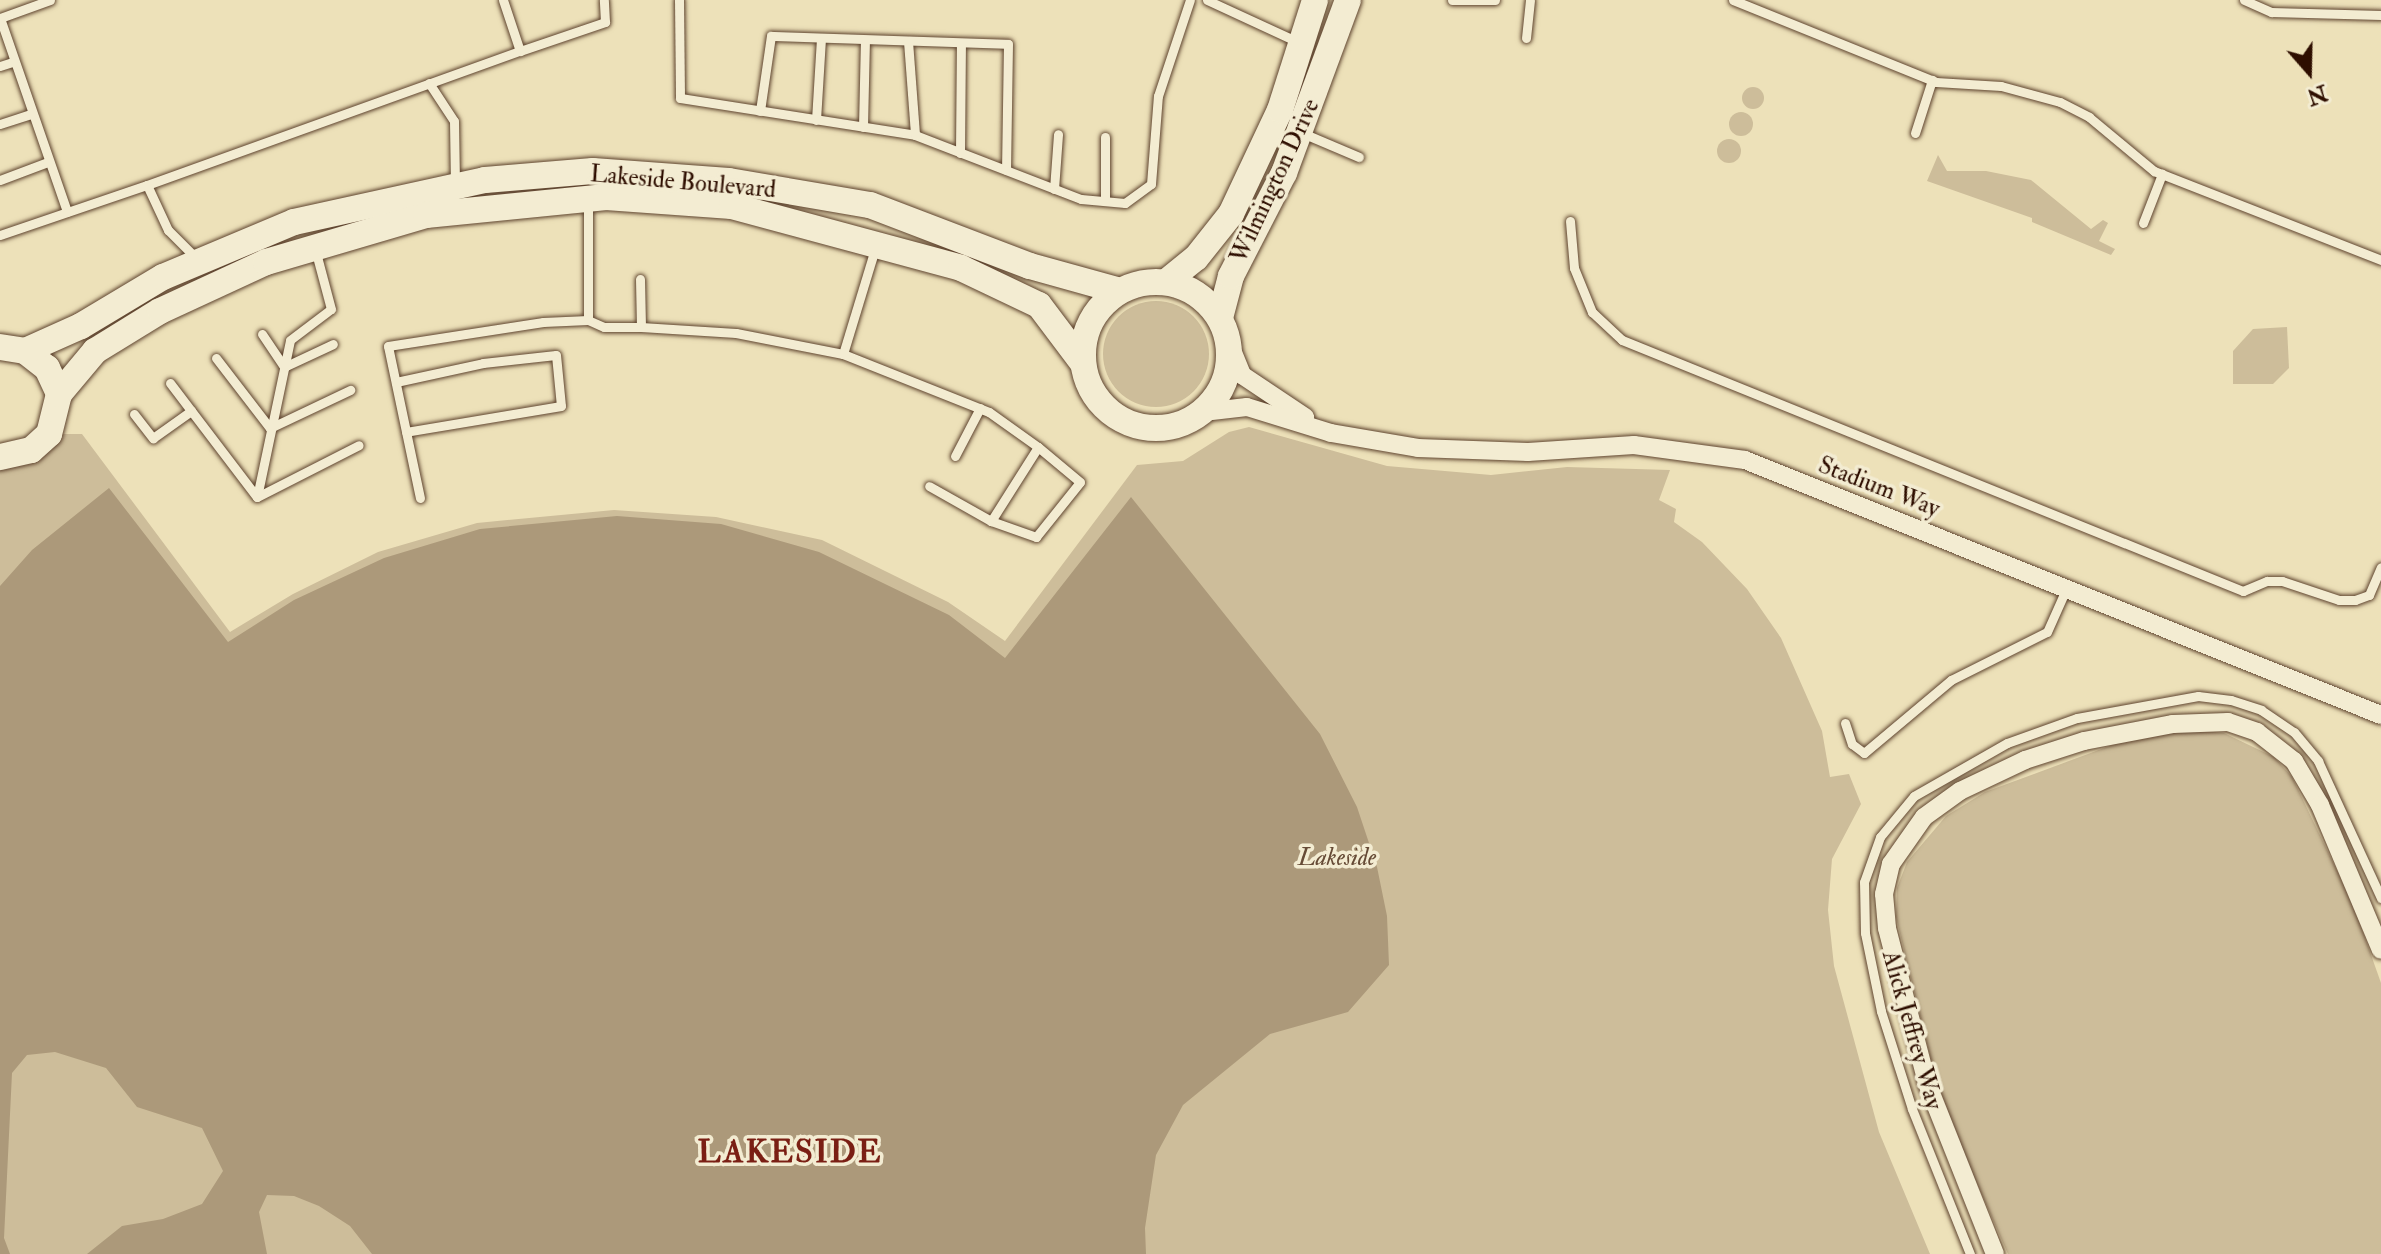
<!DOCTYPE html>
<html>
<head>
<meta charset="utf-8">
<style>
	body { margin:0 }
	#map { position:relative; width:2381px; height:1254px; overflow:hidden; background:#ede1b9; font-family:"IM FELL Double Pica",serif }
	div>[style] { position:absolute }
	.green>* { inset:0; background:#cdbd9a }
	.round { border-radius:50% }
	.water>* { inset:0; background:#ac997a }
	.roads { filter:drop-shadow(0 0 2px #5e432e) drop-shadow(0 0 2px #5e432e) }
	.lane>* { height:9px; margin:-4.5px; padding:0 4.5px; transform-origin:4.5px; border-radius:4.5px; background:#f3ecd2 }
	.street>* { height:18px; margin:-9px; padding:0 9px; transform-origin:9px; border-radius:9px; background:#f3ecd2 }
	.secondary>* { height:26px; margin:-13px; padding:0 13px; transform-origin:13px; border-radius:13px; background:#f3ecd2 }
	.secondary>.ring { margin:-13px; padding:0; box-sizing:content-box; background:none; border:26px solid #f3ecd2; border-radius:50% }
	span { translate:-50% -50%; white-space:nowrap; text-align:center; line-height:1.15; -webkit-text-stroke:7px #f3ecd2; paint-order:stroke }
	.street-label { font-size:24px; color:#2e0e00 }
	.park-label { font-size:24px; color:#664b36; font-style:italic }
	.district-label { font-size:32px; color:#7a1f14; font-weight:700; letter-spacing:2px }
	.north { position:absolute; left:2269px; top:32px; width:80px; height:80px; -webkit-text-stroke:6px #f3ecd2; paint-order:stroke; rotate:160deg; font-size:22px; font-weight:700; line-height:32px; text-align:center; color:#2e0e00 }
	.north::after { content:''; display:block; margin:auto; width:28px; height:36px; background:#2e0e00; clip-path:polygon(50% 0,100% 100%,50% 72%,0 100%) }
</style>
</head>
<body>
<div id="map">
	<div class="green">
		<i class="round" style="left:1742px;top:87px;width:22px;height:22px"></i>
		<i class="round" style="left:1729px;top:112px;width:24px;height:24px"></i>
		<i class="round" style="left:1717px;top:139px;width:24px;height:24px"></i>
		<i style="clip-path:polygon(1938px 155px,1947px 171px,1986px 171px,2031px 180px,2091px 229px,2103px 220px,2108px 223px,2099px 241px,2115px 249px,2111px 255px,2032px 222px,2032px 218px,1927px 181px)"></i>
		<i class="round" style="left:1103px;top:301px;width:106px;height:106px"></i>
		<i style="clip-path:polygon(2287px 327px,2289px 368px,2273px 384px,2233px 384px,2233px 351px,2253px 329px)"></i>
		<i style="clip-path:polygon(1249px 427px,1387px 466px,1491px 475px,1567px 467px,1670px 470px,1659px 500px,1676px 509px,1674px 522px,1702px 542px,1747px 589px,1781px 638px,1822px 731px,1830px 777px,1849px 774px,1861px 804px,1832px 859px,1828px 910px,1834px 966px,1879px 1132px,1930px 1254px,0 1254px,0 457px,49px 434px,82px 434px,230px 632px,293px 594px,378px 552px,477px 523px,614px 510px,716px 517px,822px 540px,948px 602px,1005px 641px,1137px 465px,1183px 461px,1229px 432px)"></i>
		<i style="clip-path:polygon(2190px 730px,2224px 733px,2274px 757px,2292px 777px,2353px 904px,2381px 983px,2381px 1254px,2008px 1254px,1960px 1145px,1935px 1076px,1896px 917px,1897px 888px,1907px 862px,1946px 816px,1985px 792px,2115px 744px)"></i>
	</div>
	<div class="water">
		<i style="clip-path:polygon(109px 488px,228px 642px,294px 600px,384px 558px,480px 529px,617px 516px,721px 524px,819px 552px,949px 615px,1005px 658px,1131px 497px,1320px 734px,1357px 807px,1377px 867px,1387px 916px,1389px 965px,1348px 1012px,1270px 1034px,1183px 1105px,1156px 1155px,1145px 1228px,1146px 1254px,372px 1254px,350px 1226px,319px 1206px,294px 1196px,267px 1195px,259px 1212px,267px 1254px,87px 1254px,122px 1226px,163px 1219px,202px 1204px,223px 1171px,202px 1128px,137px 1107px,106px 1068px,55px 1052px,27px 1055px,12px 1073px,4px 1238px,10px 1254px,0 1254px,0 586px,32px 550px)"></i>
	</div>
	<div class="roads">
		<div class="lane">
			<i style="left:50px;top:0;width:53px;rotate:160.2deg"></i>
			<i style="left:0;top:18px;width:205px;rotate:70.9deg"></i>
			<i style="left:503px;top:0;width:54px;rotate:71.6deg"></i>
			<i style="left:520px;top:51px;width:90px;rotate:-18.8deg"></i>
			<i style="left:605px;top:22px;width:22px;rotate:-93deg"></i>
			<i style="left:679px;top:0;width:98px;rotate:89.4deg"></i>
			<i style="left:680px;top:98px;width:238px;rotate:8.9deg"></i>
			<i style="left:915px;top:135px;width:178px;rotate:21.1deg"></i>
			<i style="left:1081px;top:199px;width:44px;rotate:5.2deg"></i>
			<i style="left:1125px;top:203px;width:32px;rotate:-36deg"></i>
			<i style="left:1151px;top:184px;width:88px;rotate:-85.5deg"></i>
			<i style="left:1158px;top:96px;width:101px;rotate:-71.6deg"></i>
			<i style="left:1207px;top:0;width:100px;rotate:24.8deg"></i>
			<i style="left:1452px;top:0;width:43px"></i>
			<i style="left:1733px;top:0;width:219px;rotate:22deg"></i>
			<i style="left:1936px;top:82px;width:65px;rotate:3.5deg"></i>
			<i style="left:2001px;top:86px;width:61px;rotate:15.2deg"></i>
			<i style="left:2060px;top:102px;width:33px;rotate:27deg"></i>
			<i style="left:2089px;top:117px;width:85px;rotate:39.7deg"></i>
			<i style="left:2154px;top:171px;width:244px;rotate:21.4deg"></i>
			<i style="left:2244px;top:0;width:30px;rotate:24deg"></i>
			<i style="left:2271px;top:12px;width:110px;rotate:1.6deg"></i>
			<i style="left:1526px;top:38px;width:38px;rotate:-84deg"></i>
			<i style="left:908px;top:41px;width:94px;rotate:85.7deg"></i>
			<i style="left:0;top:66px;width:13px;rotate:-18deg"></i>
			<i style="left:429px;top:83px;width:45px;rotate:56.7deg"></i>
			<i style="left:454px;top:121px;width:63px;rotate:89.1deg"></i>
			<i style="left:760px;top:111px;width:76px;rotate:-81.7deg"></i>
			<i style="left:771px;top:36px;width:237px;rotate:1.9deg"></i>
			<i style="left:1008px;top:44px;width:126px;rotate:90.9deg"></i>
			<i style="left:816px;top:120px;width:82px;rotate:-86.5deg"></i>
			<i style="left:0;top:124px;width:32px;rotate:-18deg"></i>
			<i style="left:863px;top:127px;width:87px;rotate:-88.7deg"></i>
			<i style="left:1300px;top:132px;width:64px;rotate:23deg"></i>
			<i style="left:1915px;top:133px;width:56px;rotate:-72.2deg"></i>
			<i style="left:1105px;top:137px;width:64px;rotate:90deg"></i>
			<i style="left:960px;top:153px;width:110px;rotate:-89.5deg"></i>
			<i style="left:0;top:180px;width:51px;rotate:-20.6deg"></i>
			<i style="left:147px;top:185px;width:396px;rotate:-19.8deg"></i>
			<i style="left:1054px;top:189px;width:55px;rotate:-85.8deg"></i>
			<i style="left:1570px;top:221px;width:47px;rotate:85.1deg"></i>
			<i style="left:1574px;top:268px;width:48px;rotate:67.8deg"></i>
			<i style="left:1592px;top:312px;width:41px;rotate:43deg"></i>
			<i style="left:1622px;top:340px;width:670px;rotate:22.01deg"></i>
			<i style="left:2243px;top:591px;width:26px;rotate:-23deg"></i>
			<i style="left:2267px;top:581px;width:15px"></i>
			<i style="left:2282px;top:581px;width:60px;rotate:18.4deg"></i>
			<i style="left:2339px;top:600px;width:16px"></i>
			<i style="left:2355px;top:600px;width:15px;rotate:-20deg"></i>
			<i style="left:2369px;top:595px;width:30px;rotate:-67deg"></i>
			<i style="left:2143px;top:223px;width:53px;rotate:-68.8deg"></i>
			<i style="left:0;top:235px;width:155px;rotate:-18.8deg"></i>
			<i style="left:147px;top:185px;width:50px;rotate:65deg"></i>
			<i style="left:168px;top:230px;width:41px;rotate:45deg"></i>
			<i style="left:640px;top:279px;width:48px;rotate:88.8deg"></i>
			<i style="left:641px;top:327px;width:95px;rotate:3.6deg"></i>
			<i style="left:736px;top:333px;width:109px;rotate:11.1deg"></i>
			<i style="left:843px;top:354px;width:157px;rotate:21.7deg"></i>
			<i style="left:989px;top:412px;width:60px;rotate:35.5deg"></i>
			<i style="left:1038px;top:447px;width:88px;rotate:122.4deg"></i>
			<i style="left:991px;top:521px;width:71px;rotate:-150.6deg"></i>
			<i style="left:588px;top:320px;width:117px;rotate:-90deg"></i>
			<i style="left:262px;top:334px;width:40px;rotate:56deg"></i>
			<i style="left:284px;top:367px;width:54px;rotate:-25.1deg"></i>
			<i style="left:843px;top:354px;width:110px;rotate:-73.1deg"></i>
			<i style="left:216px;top:358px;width:88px;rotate:52.4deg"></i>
			<i style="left:270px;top:428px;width:89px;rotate:-25.4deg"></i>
			<i style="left:396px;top:382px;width:89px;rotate:-12.3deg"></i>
			<i style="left:483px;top:363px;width:73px;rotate:-6.3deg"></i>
			<i style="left:556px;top:355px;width:51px;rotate:84.4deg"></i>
			<i style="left:561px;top:406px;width:157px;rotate:170.5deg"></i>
			<i style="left:170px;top:383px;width:143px;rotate:52.7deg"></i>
			<i style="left:134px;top:414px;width:31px;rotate:52deg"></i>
			<i style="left:153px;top:438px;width:47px;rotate:-35.4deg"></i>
			<i style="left:955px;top:456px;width:54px;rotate:-62.5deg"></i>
			<i style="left:257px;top:497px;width:160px;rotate:-78.1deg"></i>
			<i style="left:290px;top:340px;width:51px;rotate:-37.1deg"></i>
			<i style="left:331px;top:309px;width:62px;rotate:-104.9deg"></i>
			<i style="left:257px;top:497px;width:114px;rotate:-27deg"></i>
			<i style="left:420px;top:498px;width:155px;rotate:-101.9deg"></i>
			<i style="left:388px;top:346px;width:157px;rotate:-8.8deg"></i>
			<i style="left:543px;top:322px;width:45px;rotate:-2.5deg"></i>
			<i style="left:588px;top:320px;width:17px;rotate:24deg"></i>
			<i style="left:604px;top:327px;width:37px"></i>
			<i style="left:991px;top:521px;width:48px;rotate:19.6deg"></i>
			<i style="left:1036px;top:537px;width:70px;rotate:-51.3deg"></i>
			<i style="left:1080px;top:482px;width:55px;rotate:-140.2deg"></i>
			<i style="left:1845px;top:723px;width:22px;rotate:72deg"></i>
			<i style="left:1852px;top:744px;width:15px;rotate:37deg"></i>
			<i style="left:1864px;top:753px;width:114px;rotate:-40deg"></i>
			<i style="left:1951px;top:680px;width:107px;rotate:-26.6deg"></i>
			<i style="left:2047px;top:632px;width:49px;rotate:-66deg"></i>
			<i style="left:1970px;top:1254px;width:156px;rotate:-111.8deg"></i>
			<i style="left:1912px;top:1109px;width:103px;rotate:-107.6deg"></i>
			<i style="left:1881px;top:1011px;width:80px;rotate:-101.6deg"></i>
			<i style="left:1865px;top:933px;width:51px;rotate:-91.1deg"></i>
			<i style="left:1864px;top:882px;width:48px;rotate:-70.4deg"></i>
			<i style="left:1880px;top:837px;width:53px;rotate:-50.3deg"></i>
			<i style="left:1914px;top:796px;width:107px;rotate:-29.7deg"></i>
			<i style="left:2007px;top:743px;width:74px;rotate:-19.7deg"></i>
			<i style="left:2077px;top:718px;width:123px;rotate:-10.3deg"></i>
			<i style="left:2198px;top:696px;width:33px;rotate:7deg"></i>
			<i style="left:2231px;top:700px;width:32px;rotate:18deg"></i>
			<i style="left:2261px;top:710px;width:40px;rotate:34deg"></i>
			<i style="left:2294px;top:732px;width:38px;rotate:50deg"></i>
			<i style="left:2318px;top:761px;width:151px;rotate:65.3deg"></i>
		</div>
		<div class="street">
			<i style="left:1228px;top:340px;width:38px;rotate:68deg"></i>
			<i style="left:1242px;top:375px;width:76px;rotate:33.7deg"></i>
			<i style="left:1203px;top:412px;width:44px;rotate:-6.5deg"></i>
			<i style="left:1247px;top:407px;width:88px;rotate:17.2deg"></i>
			<i style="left:1331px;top:433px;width:88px;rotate:9.8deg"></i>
			<i style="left:1418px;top:448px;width:110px;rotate:2.1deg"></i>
			<i style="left:1528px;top:452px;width:106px;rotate:-3.8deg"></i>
			<i style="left:1634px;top:445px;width:112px;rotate:7.7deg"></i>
			<i style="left:1745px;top:460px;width:685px;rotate:21.85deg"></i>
			<i style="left:1995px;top:1254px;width:184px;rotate:-111.7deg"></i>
			<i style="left:1927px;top:1083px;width:160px;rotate:-104.5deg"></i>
			<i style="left:1887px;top:928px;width:34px;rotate:-95deg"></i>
			<i style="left:1884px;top:894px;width:31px;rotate:-77deg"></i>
			<i style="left:1891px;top:864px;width:57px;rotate:-54.9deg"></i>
			<i style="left:1924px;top:817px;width:44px;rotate:-35.8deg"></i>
			<i style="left:1960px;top:791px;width:72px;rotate:-25.5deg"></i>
			<i style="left:2025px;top:760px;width:62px;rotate:-17.9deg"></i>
			<i style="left:2084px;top:741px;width:91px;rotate:-10.8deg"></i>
			<i style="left:2173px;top:724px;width:55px;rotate:-2.1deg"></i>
			<i style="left:2228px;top:722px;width:31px;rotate:19deg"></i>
			<i style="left:2257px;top:732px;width:47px;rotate:38.1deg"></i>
			<i style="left:2294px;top:761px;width:51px;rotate:59.4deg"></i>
			<i style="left:2320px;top:805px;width:157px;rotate:67.2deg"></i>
		</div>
		<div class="secondary">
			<i style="left:1166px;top:282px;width:38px;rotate:-39deg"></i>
			<i style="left:1196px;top:258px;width:56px;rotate:-51.5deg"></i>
			<i style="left:1231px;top:214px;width:115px;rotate:-64.8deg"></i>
			<i style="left:1280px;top:110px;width:115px;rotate:-72.3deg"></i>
			<i class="ring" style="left:1083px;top:282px;width:120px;height:120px"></i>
			<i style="left:1220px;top:318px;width:43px;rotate:-75.3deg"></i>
			<i style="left:1231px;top:276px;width:116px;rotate:-62.8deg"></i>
			<i style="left:1284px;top:173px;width:184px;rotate:-69.7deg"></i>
			<i style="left:0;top:347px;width:25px;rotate:9deg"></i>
			<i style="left:25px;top:351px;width:28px;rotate:38deg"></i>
			<i style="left:47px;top:368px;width:29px;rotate:65deg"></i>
			<i style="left:59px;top:394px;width:41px;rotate:104deg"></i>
			<i style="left:49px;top:434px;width:24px;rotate:138deg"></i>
			<i style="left:31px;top:450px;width:32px;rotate:167deg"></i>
			<i style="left:25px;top:351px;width:61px;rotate:-24.1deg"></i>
			<i style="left:81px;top:326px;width:96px;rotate:-30.9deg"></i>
			<i style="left:163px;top:277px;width:142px;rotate:-22.8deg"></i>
			<i style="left:294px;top:222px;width:196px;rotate:-12.4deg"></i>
			<i style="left:485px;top:180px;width:108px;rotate:-4.8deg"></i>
			<i style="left:593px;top:171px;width:136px;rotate:4.2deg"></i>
			<i style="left:729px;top:181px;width:143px;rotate:9.7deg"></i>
			<i style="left:870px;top:205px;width:171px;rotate:20.9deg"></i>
			<i style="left:1030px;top:266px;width:93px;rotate:15.5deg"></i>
			<i style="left:59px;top:394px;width:56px;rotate:-50.1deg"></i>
			<i style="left:95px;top:351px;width:76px;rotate:-31.6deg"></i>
			<i style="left:160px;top:311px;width:117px;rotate:-24.8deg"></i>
			<i style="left:266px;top:262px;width:167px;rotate:-16.4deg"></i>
			<i style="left:426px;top:215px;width:181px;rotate:-5.7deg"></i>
			<i style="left:606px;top:197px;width:126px;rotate:4.1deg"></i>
			<i style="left:732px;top:206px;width:237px;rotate:15.1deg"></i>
			<i style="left:961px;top:268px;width:86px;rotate:25.4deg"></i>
			<i style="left:1039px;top:305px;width:71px;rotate:53deg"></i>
		</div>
	</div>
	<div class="street-label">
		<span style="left:1275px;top:181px;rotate:-65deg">Wilmington Drive</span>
		<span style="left:683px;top:182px;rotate:5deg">Lakeside Boulevard</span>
		<span style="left:1879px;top:487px;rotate:21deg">Stadium Way</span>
		<span style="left:1912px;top:1030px;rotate:74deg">Alick Jeffrey Way</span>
	</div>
	<div class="park-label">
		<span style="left:1337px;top:858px">Lakeside</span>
	</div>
	<div class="district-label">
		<span style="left:790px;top:1152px">LAKESIDE</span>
	</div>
	<div class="north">N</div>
</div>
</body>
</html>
